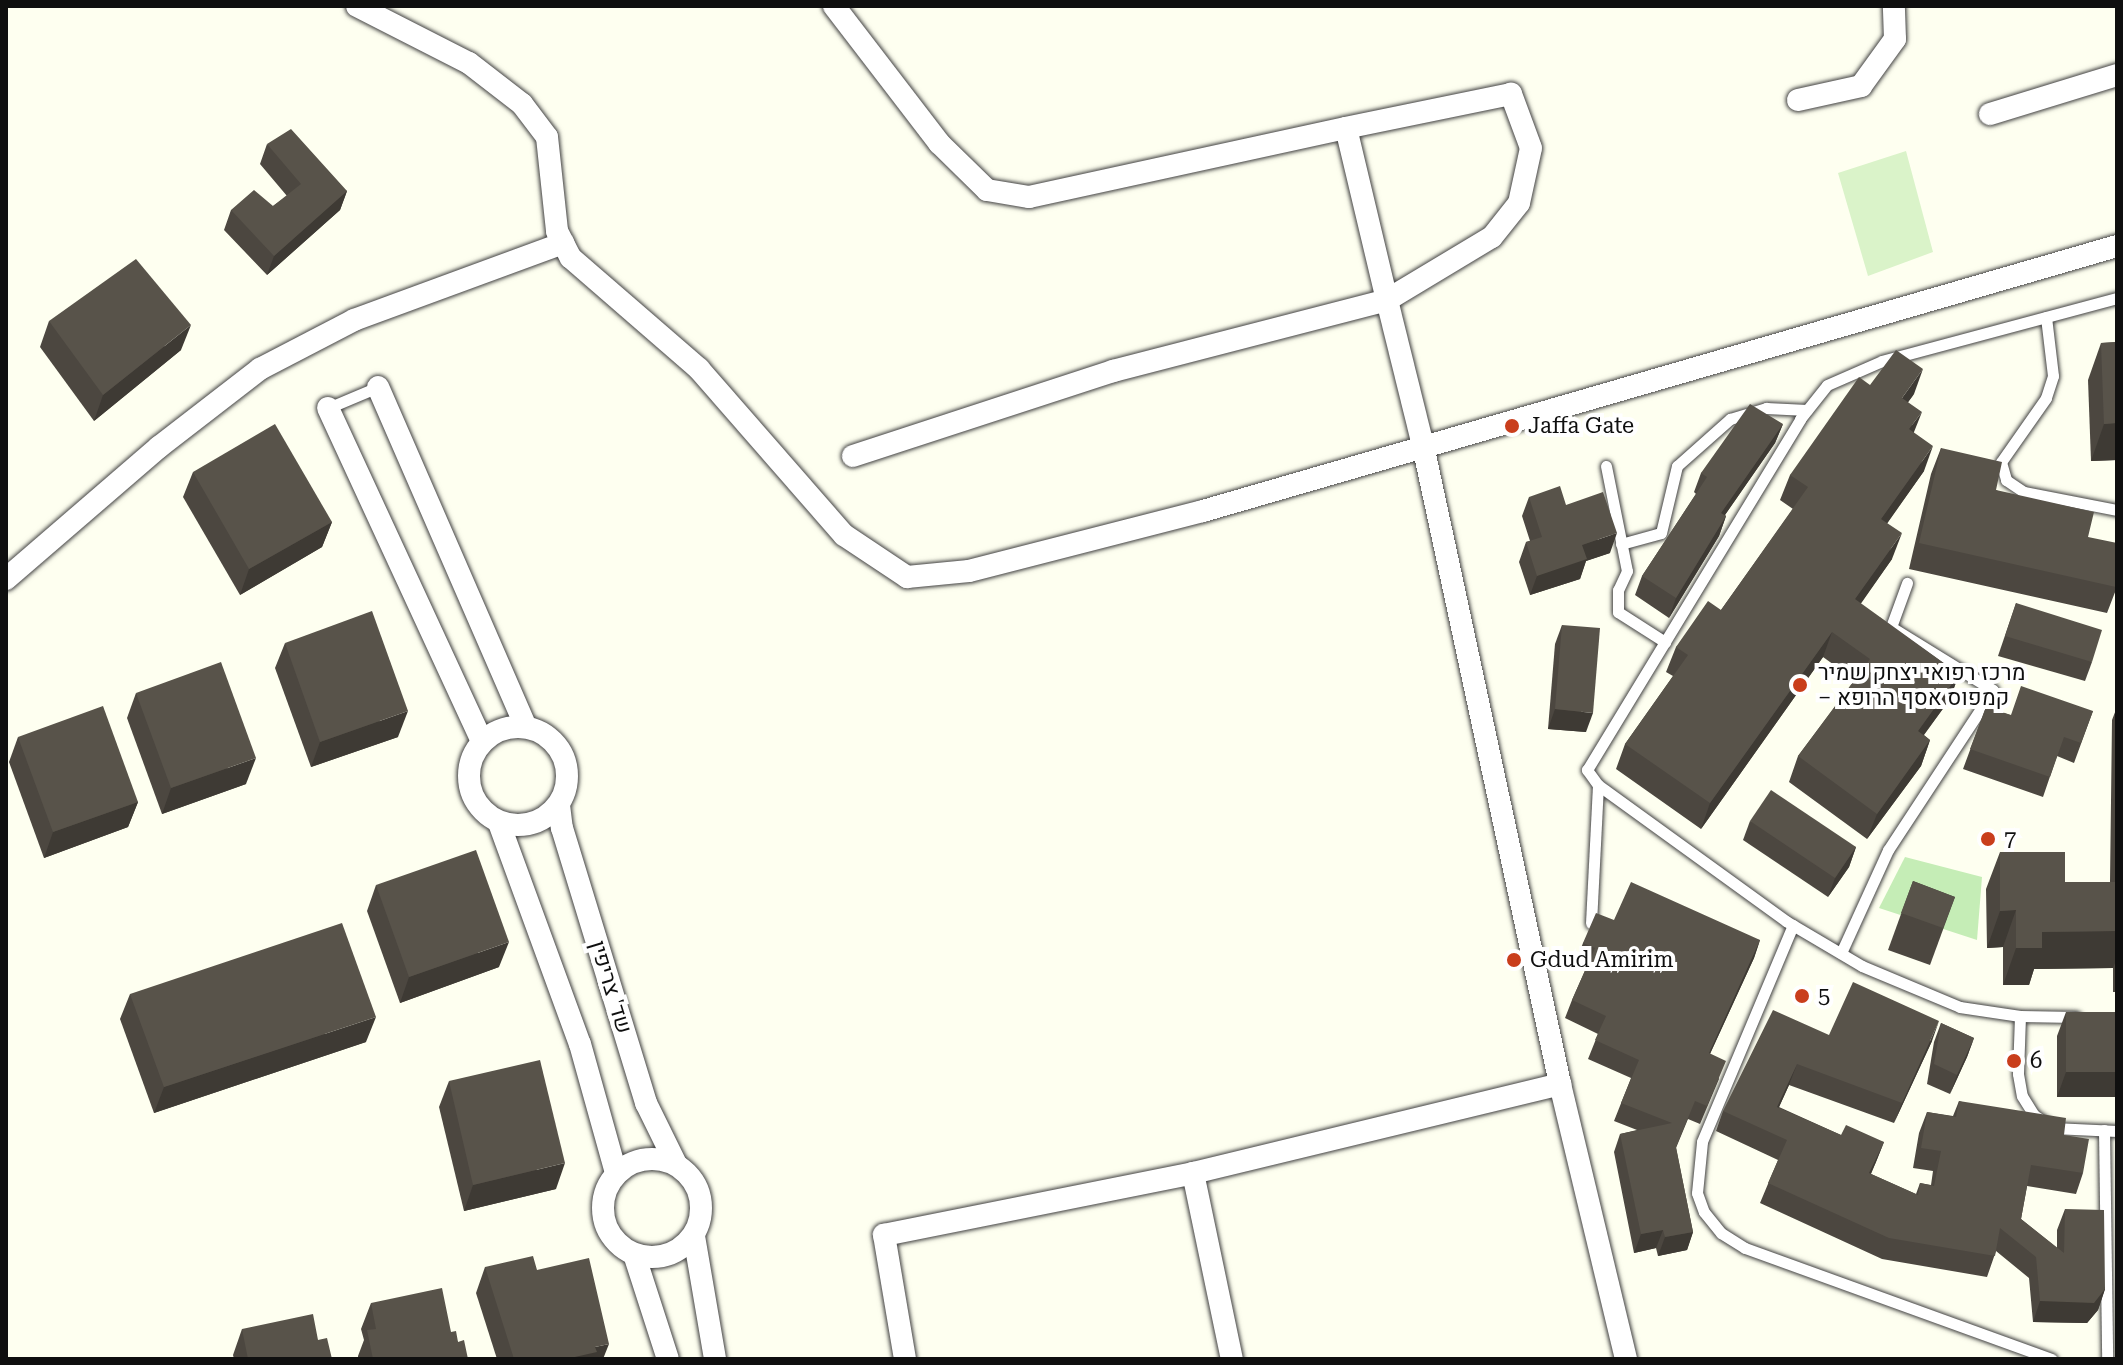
<!DOCTYPE html>
<html>
<head>
<meta charset="utf-8">
<style>
	body { margin:0 }
	#map { position:relative; width:2123px; height:1365px; overflow:hidden; background:#fefff0; font-family:"Roboto Serif",Heebo,serif }
	div>[style] { position:absolute }
	.green>* { inset:0; background:#c5edb6 }
	.pitch>* { inset:0; background:#daf3c9 }
	.roads { filter:drop-shadow(0 0 2px #424242) drop-shadow(0 0 2px #424242) }
	.lane>* { height:11px; margin:-5.5px; padding:0 5.5px; transform-origin:5.5px; border-radius:5.5px; background:#fff }
	.street>* { height:22px; margin:-11px; padding:0 11px; transform-origin:11px; border-radius:11px; background:#fff }
	.street>.ring { margin:-11px; padding:0; box-sizing:content-box; background:none; border:22px solid #fff; border-radius:50% }
	.wall>* { inset:0; background:#4c4740 }
	.shaded-wall>* { inset:0; background:#3e3a34 }
	.building>* { inset:0; background:#58534a }
	.dots>* { width:22px; height:22px; translate:-50% -50%; box-sizing:border-box; border:4px solid #fff; border-radius:50% }
	span { translate:-50% -50%; white-space:nowrap; text-align:center; line-height:1.15; -webkit-text-stroke:8px #fff; paint-order:stroke }
	.poi-label { font-size:22px; color:#0f0f0f }
	.left { translate:0 -50%; text-align:left }
	.street-label { font-size:22px; color:#0f0f0f }
	.frame { position:absolute; inset:0; border:8px solid #0f0f0f; pointer-events:none }
</style>
</head>
<body>
<div id="map">
	<div class="green">
		<i style="clip-path:polygon(1905px 857px,1982px 877px,1977px 940px,1879px 908px)"></i>
	</div>
	<div class="pitch">
		<i style="clip-path:polygon(1906px 151px,1933px 252px,1868px 276px,1838px 173px)"></i>
	</div>
	<div class="roads">
		<div class="lane">
			<i style="left:2046px;top:317px;width:59px;rotate:83.2deg"></i>
			<i style="left:2053px;top:376px;width:23px;rotate:108deg"></i>
			<i style="left:2046px;top:398px;width:78px;rotate:125.1deg"></i>
			<i style="left:2001px;top:462px;width:19px;rotate:74deg"></i>
			<i style="left:2006px;top:480px;width:22px;rotate:34deg"></i>
			<i style="left:2024px;top:492px;width:95px;rotate:11deg"></i>
			<i style="left:328px;top:408px;width:54px;rotate:-22.8deg"></i>
			<i style="left:1606px;top:466px;width:107px;rotate:78.7deg"></i>
			<i style="left:1627px;top:571px;width:21px;rotate:115deg"></i>
			<i style="left:1618px;top:590px;width:22px;rotate:90deg"></i>
			<i style="left:1618px;top:612px;width:56px;rotate:32.6deg"></i>
			<i style="left:1621px;top:544px;width:41px;rotate:-15.4deg"></i>
			<i style="left:1661px;top:533px;width:69px;rotate:-76.6deg"></i>
			<i style="left:1677px;top:466px;width:71px;rotate:-41.6deg"></i>
			<i style="left:1730px;top:419px;width:38px;rotate:-17deg"></i>
			<i style="left:1766px;top:408px;width:41px;rotate:2.8deg"></i>
			<i style="left:1591px;top:923px;width:138px;rotate:-87.1deg"></i>
			<i style="left:1793px;top:925px;width:235px;rotate:112.8deg"></i>
			<i style="left:1702px;top:1142px;width:51px;rotate:95.6deg"></i>
			<i style="left:1697px;top:1193px;width:20px;rotate:70deg"></i>
			<i style="left:1704px;top:1212px;width:27px;rotate:51deg"></i>
			<i style="left:1721px;top:1233px;width:28px;rotate:32deg"></i>
			<i style="left:1745px;top:1248px;width:326px;rotate:19.9deg"></i>
			<i style="left:1841px;top:953px;width:113px;rotate:-65.5deg"></i>
			<i style="left:1888px;top:850px;width:191px;rotate:-56.7deg"></i>
			<i style="left:1993px;top:690px;width:120px;rotate:-148.3deg"></i>
			<i style="left:1891px;top:627px;width:47px;rotate:-70deg"></i>
			<i style="left:2020px;top:1016px;width:58px;rotate:92deg"></i>
			<i style="left:2018px;top:1074px;width:22px;rotate:80deg"></i>
			<i style="left:2022px;top:1096px;width:22px;rotate:58deg"></i>
			<i style="left:2034px;top:1115px;width:23px;rotate:34deg"></i>
			<i style="left:2053px;top:1128px;width:64px;rotate:2.7deg"></i>
			<i style="left:2076px;top:1017px;width:56px;rotate:-179deg"></i>
			<i style="left:2020px;top:1016px;width:61px;rotate:-171.5deg"></i>
			<i style="left:1960px;top:1007px;width:106px;rotate:-157.3deg"></i>
			<i style="left:1862px;top:966px;width:88px;rotate:-149.4deg"></i>
			<i style="left:1786px;top:921px;width:232px;rotate:-144.1deg"></i>
			<i style="left:1598px;top:785px;width:19px;rotate:-126deg"></i>
			<i style="left:1587px;top:770px;width:411px;rotate:-58.7deg"></i>
			<i style="left:1800px;top:419px;width:43px;rotate:-51.5deg"></i>
			<i style="left:1827px;top:385px;width:60px;rotate:-23.6deg"></i>
			<i style="left:1882px;top:361px;width:243px;rotate:-15deg"></i>
			<i style="left:2104px;top:1130px;width:229px;rotate:89.2deg"></i>
		</div>
		<div class="street">
			<i style="left:357px;top:6px;width:126px;rotate:27deg"></i>
			<i style="left:469px;top:63px;width:67px;rotate:37.7deg"></i>
			<i style="left:522px;top:104px;width:41px;rotate:52.9deg"></i>
			<i style="left:547px;top:137px;width:95px;rotate:83.9deg"></i>
			<i style="left:557px;top:231px;width:30px;rotate:63deg"></i>
			<i style="left:571px;top:258px;width:169px;rotate:40.9deg"></i>
			<i style="left:699px;top:369px;width:220px;rotate:48.9deg"></i>
			<i style="left:844px;top:535px;width:76px;rotate:33.7deg"></i>
			<i style="left:907px;top:577px;width:62px;rotate:-5.5deg"></i>
			<i style="left:969px;top:571px;width:242px;rotate:-14.4deg"></i>
			<i style="left:1203px;top:511px;width:952px;rotate:-16.17deg"></i>
			<i style="left:834px;top:6px;width:173px;rotate:52.5deg"></i>
			<i style="left:939px;top:143px;width:67px;rotate:44.4deg"></i>
			<i style="left:987px;top:190px;width:43px;rotate:9.5deg"></i>
			<i style="left:1029px;top:197px;width:324px;rotate:-12.3deg"></i>
			<i style="left:1798px;top:100px;width:65px;rotate:-12.5deg"></i>
			<i style="left:1861px;top:86px;width:58px;rotate:-54.1deg"></i>
			<i style="left:1895px;top:39px;width:33px;rotate:-92deg"></i>
			<i style="left:1990px;top:114px;width:133px;rotate:-17.1deg"></i>
			<i style="left:378px;top:387px;width:371px;rotate:66.5deg"></i>
			<i style="left:328px;top:408px;width:368px;rotate:65.2deg"></i>
			<i style="left:853px;top:456px;width:274px;rotate:-18.1deg"></i>
			<i style="left:1113px;top:371px;width:283px;rotate:-14.5deg"></i>
			<i style="left:1387px;top:300px;width:122px;rotate:-31deg"></i>
			<i style="left:1492px;top:237px;width:43px;rotate:-51.5deg"></i>
			<i style="left:1519px;top:203px;width:56px;rotate:-77.7deg"></i>
			<i style="left:1531px;top:148px;width:58px;rotate:-110.3deg"></i>
			<i style="left:1511px;top:94px;width:168px;rotate:168.4deg"></i>
			<i style="left:1346px;top:128px;width:177px;rotate:76.6deg"></i>
			<i style="left:1387px;top:300px;width:154px;rotate:76.1deg"></i>
			<i style="left:1424px;top:450px;width:648px;rotate:77.89deg"></i>
			<i style="left:1560px;top:1084px;width:283px;rotate:76.5deg"></i>
			<i style="left:6px;top:579px;width:202px;rotate:-40.8deg"></i>
			<i style="left:159px;top:447px;width:128px;rotate:-37.7deg"></i>
			<i style="left:260px;top:369px;width:106px;rotate:-27.5deg"></i>
			<i style="left:354px;top:320px;width:223px;rotate:-20.2deg"></i>
			<i class="ring" style="left:469px;top:727px;width:76px;height:76px"></i>
			<i style="left:559px;top:805px;width:23px;rotate:83deg"></i>
			<i style="left:562px;top:828px;width:288px;rotate:73deg"></i>
			<i style="left:646px;top:1103px;width:68px;rotate:63.8deg"></i>
			<i style="left:499px;top:823px;width:235px;rotate:69.9deg"></i>
			<i style="left:580px;top:1044px;width:134px;rotate:74.4deg"></i>
			<i class="ring" style="left:603px;top:1159px;width:76px;height:76px"></i>
			<i style="left:1193px;top:1173px;width:190px;rotate:78.2deg"></i>
			<i style="left:694px;top:1236px;width:125px;rotate:80.3deg"></i>
			<i style="left:634px;top:1254px;width:110px;rotate:72.1deg"></i>
			<i style="left:905px;top:1359px;width:126px;rotate:-99.6deg"></i>
			<i style="left:884px;top:1235px;width:315px;rotate:-11.3deg"></i>
			<i style="left:1193px;top:1173px;width:378px;rotate:-13.6deg"></i>
		</div>
	</div>
	<div class="wall">
		<i style="clip-path:polygon(267px 144px,347px 191px,340px 210px,267px 275px,224px 230px,231px 210px,273px 206px,287px 196px,260px 164px)"></i>
		<i style="clip-path:polygon(49px 321px,181px 350px,94px 421px,40px 347px)"></i>
		<i style="clip-path:polygon(2117px 342px,2117px 460px,2091px 461px,2088px 380px,2101px 343px)"></i>
		<i style="clip-path:polygon(1914px 394px,1908px 402px,1914px 433px,1924px 471px,1887px 523px,1892px 559px,1860px 604px,1959px 674px,1950px 699px,1924px 735px,1930px 740px,1921px 766px,1867px 839px,1789px 782px,1798px 756px,1855px 680px,1823px 657px,1701px 829px,1616px 769px,1625px 744px,1673px 676px,1666px 672px,1676px 647px,1721px 610px,1793px 509px,1780px 500px,1790px 475px)"></i>
		<i style="clip-path:polygon(1783px 424px,1775px 443px,1725px 515px,1726px 516px,1719px 536px,1669px 618px,1635px 595px,1642px 576px,1696px 494px,1694px 492px,1701px 473px)"></i>
		<i style="clip-path:polygon(1941px 448px,1996px 490px,2088px 537px,2117px 587px,2107px 613px,1909px 569px,1931px 474px)"></i>
		<i style="clip-path:polygon(193px 472px,332px 522px,322px 547px,240px 595px,183px 497px)"></i>
		<i style="clip-path:polygon(1529px 497px,1566px 505px,1610px 553px,1586px 561px,1580px 579px,1530px 595px,1519px 562px,1526px 542px,1530px 541px,1522px 516px)"></i>
		<i style="clip-path:polygon(2016px 603px,2092px 662px,2085px 681px,1998px 656px)"></i>
		<i style="clip-path:polygon(1562px 625px,1586px 732px,1548px 729px,1555px 644px)"></i>
		<i style="clip-path:polygon(285px 643px,398px 737px,311px 767px,275px 668px)"></i>
		<i style="clip-path:polygon(136px 693px,246px 784px,162px 814px,127px 718px)"></i>
		<i style="clip-path:polygon(1986px 707px,2010px 715px,2093px 711px,2074px 763px,2057px 756px,2043px 797px,1963px 769px)"></i>
		<i style="clip-path:polygon(2117px 707px,2117px 992px,2113px 992px,2113px 968px,2034px 969px,2029px 985px,2003px 985px,2003px 947px,1987px 948px,1986px 889px,2000px 852px,2065px 882px,2110px 882px,2112px 720px)"></i>
		<i style="clip-path:polygon(18px 737px,138px 802px,128px 827px,44px 858px,9px 762px)"></i>
		<i style="clip-path:polygon(1750px 821px,1856px 847px,1849px 867px,1828px 897px,1743px 840px)"></i>
		<i style="clip-path:polygon(1913px 881px,1955px 897px,1930px 965px,1888px 950px)"></i>
		<i style="clip-path:polygon(376px 885px,499px 967px,400px 1003px,367px 911px)"></i>
		<i style="clip-path:polygon(1614px 920px,1760px 940px,1754px 958px,1710px 1054px,1719px 1079px,1700px 1124px,1688px 1119px,1676px 1148px,1693px 1232px,1687px 1250px,1658px 1256px,1656px 1248px,1634px 1253px,1614px 1152px,1620px 1134px,1637px 1130px,1614px 1121px,1631px 1078px,1588px 1059px,1598px 1034px,1565px 1018px,1572px 1000px,1587px 966px,1576px 961px,1583px 943px)"></i>
		<i style="clip-path:polygon(130px 994px,366px 1042px,154px 1113px,120px 1019px)"></i>
		<i style="clip-path:polygon(2066px 1012px,2117px 1012px,2117px 1097px,2057px 1097px,2057px 1036px)"></i>
		<i style="clip-path:polygon(1941px 1023px,1974px 1038px,1967px 1057px,1950px 1094px,1927px 1084px,1934px 1042px)"></i>
		<i style="clip-path:polygon(1829px 1035px,1932px 1041px,1894px 1123px,1789px 1085px,1779px 1107px,1841px 1135px,1884px 1142px,1871px 1174px,1916px 1194px,1920px 1183px,1931px 1185px,1933px 1171px,1913px 1168px,1919px 1133px,1927px 1112px,1953px 1116px,1959px 1101px,2064px 1135px,2083px 1173px,2076px 1194px,2027px 1186px,2021px 1219px,2057px 1248px,2057px 1230px,2065px 1209px,2105px 1289px,2098px 1310px,2087px 1323px,2033px 1322px,2029px 1278px,1996px 1251px,1987px 1277px,1882px 1259px,1760px 1203px,1778px 1160px,1716px 1131px,1723px 1111px)"></i>
		<i style="clip-path:polygon(449px 1081px,556px 1189px,464px 1211px,439px 1107px)"></i>
		<i style="clip-path:polygon(2117px 1243px,2117px 1286px,2115px 1289px)"></i>
		<i style="clip-path:polygon(485px 1267px,537px 1270px,603px 1359px,497px 1359px,476px 1293px)"></i>
		<i style="clip-path:polygon(371px 1303px,451px 1332px,458px 1342px,468px 1359px,358px 1359px,358px 1356px,364px 1340px,361px 1329px)"></i>
		<i style="clip-path:polygon(242px 1329px,318px 1340px,332px 1359px,234px 1359px,233px 1355px)"></i>
	</div>
	<div class="shaded-wall">
		<i style="clip-path:polygon(347px 191px,340px 210px,267px 275px,274px 256px)"></i>
		<i style="clip-path:polygon(191px 325px,181px 350px,94px 421px,103px 395px)"></i>
		<i style="clip-path:polygon(1923px 369px,1914px 394px,1893px 423px,1902px 398px)"></i>
		<i style="clip-path:polygon(1922px 412px,1912px 437px,1909px 429px)"></i>
		<i style="clip-path:polygon(2117px 423px,2117px 460px,2091px 461px,2104px 424px)"></i>
		<i style="clip-path:polygon(1783px 424px,1775px 443px,1713px 532px,1721px 513px)"></i>
		<i style="clip-path:polygon(1933px 446px,1924px 471px,1872px 545px,1881px 519px)"></i>
		<i style="clip-path:polygon(1726px 516px,1719px 536px,1669px 618px,1676px 598px)"></i>
		<i style="clip-path:polygon(332px 522px,322px 547px,240px 595px,249px 569px)"></i>
		<i style="clip-path:polygon(1617px 533px,1610px 553px,1586px 561px,1580px 579px,1530px 595px,1537px 576px,1582px 545px)"></i>
		<i style="clip-path:polygon(1902px 533px,1892px 559px,1846px 625px,1855px 599px)"></i>
		<i style="clip-path:polygon(1832px 632px,1823px 657px,1701px 829px,1710px 803px)"></i>
		<i style="clip-path:polygon(1959px 674px,1950px 699px,1908px 756px,1918px 731px)"></i>
		<i style="clip-path:polygon(1555px 709px,1593px 713px,1586px 732px,1548px 729px)"></i>
		<i style="clip-path:polygon(408px 711px,398px 737px,311px 767px,320px 742px)"></i>
		<i style="clip-path:polygon(1930px 740px,1921px 766px,1867px 839px,1877px 814px)"></i>
		<i style="clip-path:polygon(256px 758px,246px 784px,162px 814px,171px 788px)"></i>
		<i style="clip-path:polygon(138px 802px,128px 827px,44px 858px,53px 832px)"></i>
		<i style="clip-path:polygon(1856px 847px,1849px 867px,1828px 897px,1835px 878px)"></i>
		<i style="clip-path:polygon(2016px 910px,2003px 947px,1987px 948px,2000px 911px)"></i>
		<i style="clip-path:polygon(2117px 931px,2117px 958px,2113px 968px,2034px 969px,2029px 985px,2003px 985px,2016px 948px,2042px 932px)"></i>
		<i style="clip-path:polygon(1760px 940px,1754px 958px,1702px 1071px,1709px 1053px)"></i>
		<i style="clip-path:polygon(509px 942px,499px 967px,400px 1003px,409px 977px)"></i>
		<i style="clip-path:polygon(376px 1017px,366px 1042px,154px 1113px,164px 1087px)"></i>
		<i style="clip-path:polygon(1939px 1021px,1932px 1041px,1894px 1123px,1902px 1103px)"></i>
		<i style="clip-path:polygon(1974px 1038px,1967px 1057px,1950px 1094px,1957px 1075px)"></i>
		<i style="clip-path:polygon(1797px 1064px,1789px 1085px,1770px 1127px,1777px 1107px)"></i>
		<i style="clip-path:polygon(2066px 1072px,2117px 1072px,2117px 1097px,2057px 1097px)"></i>
		<i style="clip-path:polygon(1884px 1142px,1876px 1162px,1862px 1193px,1869px 1173px)"></i>
		<i style="clip-path:polygon(565px 1163px,556px 1189px,464px 1211px,473px 1185px)"></i>
		<i style="clip-path:polygon(1663px 1230px,1656px 1248px,1634px 1253px,1641px 1234px)"></i>
		<i style="clip-path:polygon(1693px 1232px,1687px 1250px,1658px 1256px,1665px 1237px)"></i>
		<i style="clip-path:polygon(2105px 1289px,2098px 1310px,2087px 1323px,2033px 1322px,2040px 1301px)"></i>
		<i style="clip-path:polygon(609px 1344px,603px 1359px,566px 1359px,595px 1347px)"></i>
	</div>
	<div class="building">
		<i style="clip-path:polygon(291px 129px,347px 191px,274px 256px,231px 210px,254px 190px,273px 206px,301px 184px,267px 144px)"></i>
		<i style="clip-path:polygon(136px 259px,191px 325px,103px 395px,49px 321px)"></i>
		<i style="clip-path:polygon(2117px 342px,2117px 423px,2104px 424px,2101px 343px)"></i>
		<i style="clip-path:polygon(1896px 350px,1923px 369px,1902px 398px,1922px 412px,1909px 429px,1933px 446px,1881px 519px,1902px 533px,1855px 599px,1959px 674px,1918px 731px,1930px 740px,1877px 814px,1798px 756px,1870px 659px,1832px 632px,1710px 803px,1625px 744px,1688px 655px,1676px 647px,1708px 601px,1721px 610px,1808px 487px,1790px 475px,1859px 377px,1870px 385px)"></i>
		<i style="clip-path:polygon(1750px 404px,1783px 424px,1721px 513px,1726px 516px,1676px 598px,1642px 576px,1707px 477px,1701px 473px)"></i>
		<i style="clip-path:polygon(275px 424px,332px 522px,249px 569px,193px 472px)"></i>
		<i style="clip-path:polygon(1941px 448px,2002px 462px,1996px 490px,2094px 512px,2088px 537px,2117px 543px,2116px 587px,1919px 543px)"></i>
		<i style="clip-path:polygon(1560px 486px,1566px 505px,1603px 492px,1617px 533px,1582px 545px,1587px 559px,1537px 576px,1526px 542px,1542px 537px,1529px 497px)"></i>
		<i style="clip-path:polygon(2016px 603px,2102px 630px,2092px 662px,2005px 636px)"></i>
		<i style="clip-path:polygon(372px 611px,408px 711px,320px 742px,285px 643px)"></i>
		<i style="clip-path:polygon(1562px 625px,1600px 628px,1593px 713px,1555px 709px)"></i>
		<i style="clip-path:polygon(221px 662px,256px 758px,171px 788px,136px 693px)"></i>
		<i style="clip-path:polygon(2021px 686px,2093px 711px,2081px 743px,2064px 737px,2050px 777px,1970px 749px,1986px 707px,2011px 715px)"></i>
		<i style="clip-path:polygon(103px 706px,138px 802px,53px 832px,18px 737px)"></i>
		<i style="clip-path:polygon(1771px 790px,1856px 847px,1835px 878px,1750px 821px)"></i>
		<i style="clip-path:polygon(476px 850px,509px 942px,409px 977px,376px 885px)"></i>
		<i style="clip-path:polygon(2000px 852px,2065px 852px,2065px 882px,2117px 882px,2117px 931px,2042px 932px,2042px 948px,2016px 948px,2016px 910px,2000px 911px)"></i>
		<i style="clip-path:polygon(1913px 881px,1955px 897px,1943px 928px,1901px 913px)"></i>
		<i style="clip-path:polygon(1631px 882px,1760px 940px,1709px 1053px,1726px 1061px,1707px 1106px,1695px 1101px,1676px 1147px,1693px 1232px,1665px 1237px,1663px 1230px,1641px 1234px,1620px 1134px,1672px 1123px,1621px 1103px,1639px 1060px,1595px 1040px,1606px 1016px,1572px 1000px,1595px 948px,1583px 943px,1596px 913px,1614px 920px)"></i>
		<i style="clip-path:polygon(342px 923px,376px 1017px,164px 1087px,130px 994px)"></i>
		<i style="clip-path:polygon(1853px 982px,1939px 1021px,1902px 1103px,1797px 1064px,1777px 1107px,1841px 1135px,1846px 1125px,1884px 1142px,1869px 1173px,1918px 1195px,1920px 1183px,1934px 1186px,1941px 1151px,1921px 1148px,1927px 1112px,1956px 1117px,1959px 1101px,2066px 1118px,2064px 1135px,2089px 1139px,2083px 1173px,2031px 1165px,2021px 1219px,2064px 1253px,2065px 1209px,2104px 1210px,2105px 1289px,2094px 1303px,2040px 1301px,2036px 1257px,2000px 1228px,1995px 1256px,1889px 1238px,1768px 1183px,1787px 1140px,1723px 1111px,1773px 1010px,1829px 1035px)"></i>
		<i style="clip-path:polygon(2066px 1012px,2117px 1012px,2117px 1072px,2066px 1072px)"></i>
		<i style="clip-path:polygon(1941px 1023px,1974px 1038px,1957px 1075px,1934px 1064px)"></i>
		<i style="clip-path:polygon(540px 1060px,565px 1163px,473px 1185px,449px 1081px)"></i>
		<i style="clip-path:polygon(533px 1256px,537px 1270px,589px 1258px,609px 1344px,595px 1347px,597px 1352px,566px 1359px,527px 1359px,527px 1357px,514px 1359px,485px 1267px)"></i>
		<i style="clip-path:polygon(442px 1288px,451px 1332px,456px 1331px,458px 1342px,464px 1340px,468px 1359px,373px 1359px,367px 1330px,376px 1329px,371px 1303px)"></i>
		<i style="clip-path:polygon(313px 1314px,318px 1340px,327px 1338px,332px 1359px,248px 1359px,242px 1329px)"></i>
	</div>
	<div class="dots">
		<i style="left:1512px;top:426px;background:#c93e1c"></i>
		<i style="left:1800px;top:685px;background:#c93e1c"></i>
		<i style="left:1988px;top:839px;background:#c93e1c"></i>
		<i style="left:1514px;top:960px;background:#c93e1c"></i>
		<i style="left:1802px;top:996px;background:#c93e1c"></i>
		<i style="left:2014px;top:1061px;background:#c93e1c"></i>
	</div>
	<div class="poi-label">
		<span class="left" style="left:1528px;top:426px">Jaffa Gate</span>
		<span class="left" style="left:1818px;top:685px">מרכז רפואי יצחק שמיר<br>– קמפוס אסף הרופא</span>
		<span class="left" style="left:2004px;top:839px">7</span>
		<span class="left" style="left:1530px;top:960px">Gdud Amirim</span>
		<span class="left" style="left:1818px;top:996px">5</span>
		<span class="left" style="left:2030px;top:1061px">6</span>
	</div>
	<div class="street-label">
		<span style="left:611px;top:987px;rotate:73deg">שד' צריפין</span>
	</div>
	<div class="frame"></div>
</div>
</body>
</html>
